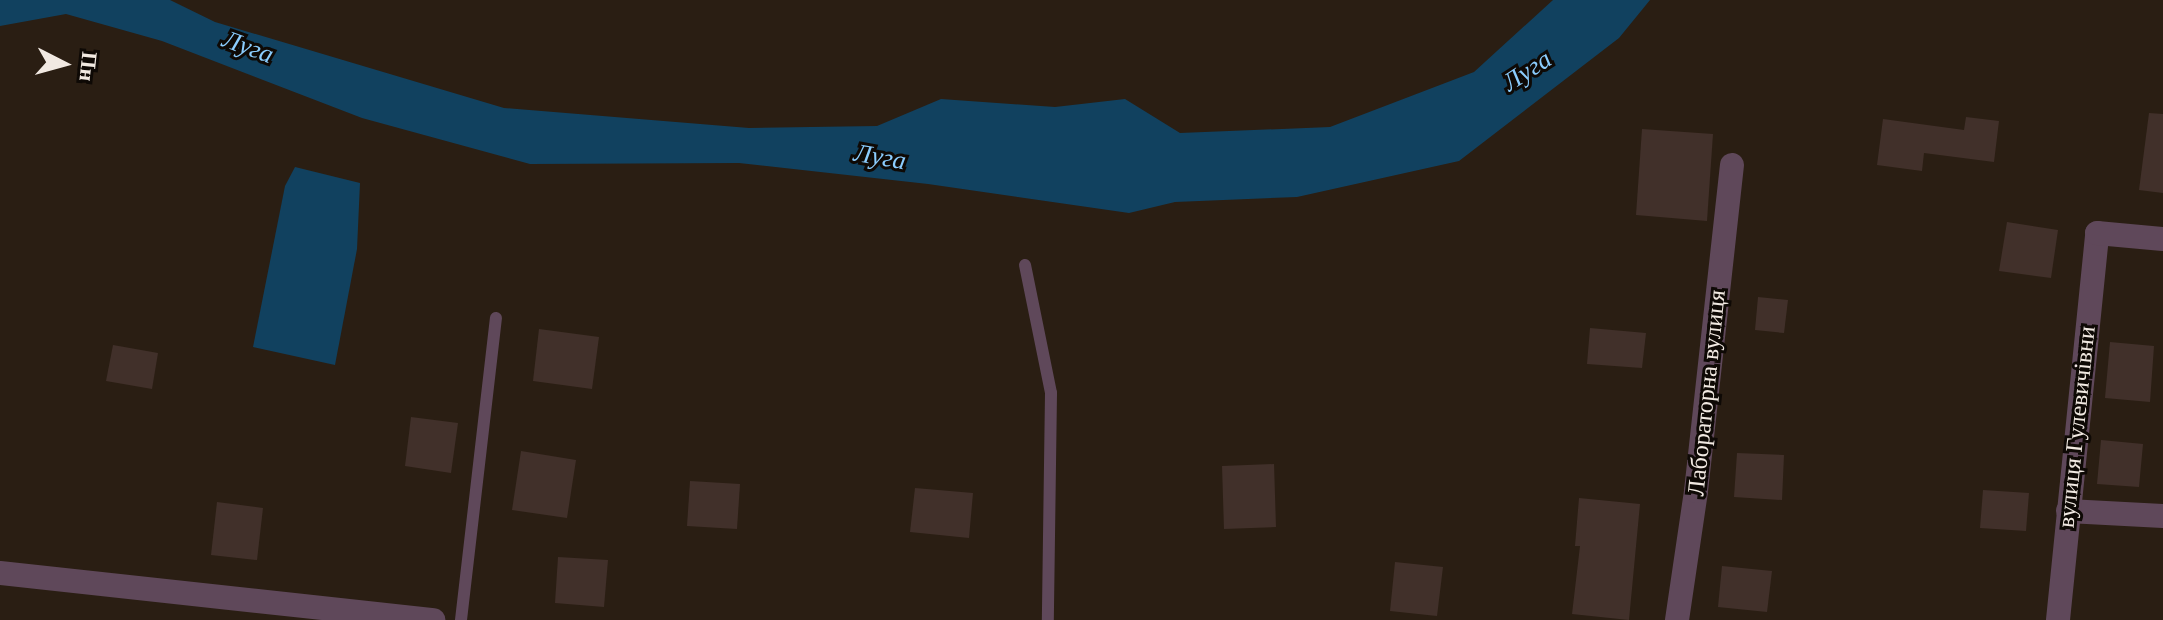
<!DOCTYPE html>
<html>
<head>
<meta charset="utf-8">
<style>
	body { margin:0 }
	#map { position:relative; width:2163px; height:620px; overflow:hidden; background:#2a1e13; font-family:Georgia,serif }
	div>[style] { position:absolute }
	.water>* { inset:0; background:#11415f }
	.building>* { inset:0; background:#41302a }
	.lane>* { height:12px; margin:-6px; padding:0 6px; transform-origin:6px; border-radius:6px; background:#5f485a }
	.street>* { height:24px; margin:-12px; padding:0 12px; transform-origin:12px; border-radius:12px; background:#5f485a }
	span { translate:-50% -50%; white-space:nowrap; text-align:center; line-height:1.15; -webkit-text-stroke:6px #0e0905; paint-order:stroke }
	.street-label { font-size:24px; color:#f1e9e2 }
	.water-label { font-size:26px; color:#8bcdfe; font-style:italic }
	.north { position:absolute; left:24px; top:24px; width:80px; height:80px; -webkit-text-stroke:6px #0e0905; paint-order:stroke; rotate:96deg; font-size:22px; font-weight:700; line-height:32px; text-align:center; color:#f1e9e2 }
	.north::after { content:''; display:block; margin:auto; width:28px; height:36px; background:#f1e9e2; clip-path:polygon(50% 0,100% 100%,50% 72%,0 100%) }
</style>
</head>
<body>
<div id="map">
	<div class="water">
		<i style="clip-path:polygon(0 0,170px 0,215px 22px,504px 108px,749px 128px,877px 126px,941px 99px,1055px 107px,1125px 99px,1180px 133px,1330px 127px,1474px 72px,1553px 0,1650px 0,1619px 38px,1459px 161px,1297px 197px,1175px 202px,1129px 213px,928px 184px,739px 163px,530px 164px,362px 118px,162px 41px,66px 14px,0 26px)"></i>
		<i style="clip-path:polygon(295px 167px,360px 183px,357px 249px,335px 365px,253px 347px,285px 186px)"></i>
	</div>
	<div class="building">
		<i style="clip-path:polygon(2149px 113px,2163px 114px,2163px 193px,2139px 190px)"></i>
		<i style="clip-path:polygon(1966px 117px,1999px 121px,1994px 162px,1924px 153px,1922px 171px,1877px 165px,1883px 119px,1964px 130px)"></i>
		<i style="clip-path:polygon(1642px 129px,1713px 134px,1707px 221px,1636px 215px)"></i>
		<i style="clip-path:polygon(2007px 222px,2058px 230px,2051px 278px,1999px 271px)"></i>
		<i style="clip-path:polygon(1758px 297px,1788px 300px,1784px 333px,1755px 330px)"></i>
		<i style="clip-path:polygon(1590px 328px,1646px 333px,1642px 368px,1587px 364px)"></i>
		<i style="clip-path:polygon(539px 329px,599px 337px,592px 389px,533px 381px)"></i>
		<i style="clip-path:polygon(2110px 342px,2154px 346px,2150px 402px,2105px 398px)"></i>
		<i style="clip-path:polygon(113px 345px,158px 353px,152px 389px,106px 381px)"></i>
		<i style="clip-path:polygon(411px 417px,458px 423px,451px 473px,405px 466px)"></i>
		<i style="clip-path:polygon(2101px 440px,2143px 444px,2139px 487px,2097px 484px)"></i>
		<i style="clip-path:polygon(521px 451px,576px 460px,567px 518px,512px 510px)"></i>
		<i style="clip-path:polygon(1737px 453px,1784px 455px,1782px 500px,1734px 497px)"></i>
		<i style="clip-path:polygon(1274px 464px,1276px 527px,1224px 529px,1222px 466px)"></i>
		<i style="clip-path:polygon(690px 481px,740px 484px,737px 529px,687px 526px)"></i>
		<i style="clip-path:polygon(915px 488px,973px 493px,969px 538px,910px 532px)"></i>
		<i style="clip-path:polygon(1983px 490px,2029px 493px,2026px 531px,1980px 528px)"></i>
		<i style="clip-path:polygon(1579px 498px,1640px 504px,1629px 620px,1572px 614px,1580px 546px,1575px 546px)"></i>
		<i style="clip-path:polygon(217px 502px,263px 508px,257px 560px,211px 555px)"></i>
		<i style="clip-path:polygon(558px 557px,608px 560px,604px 607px,555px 603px)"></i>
		<i style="clip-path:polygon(1395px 562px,1443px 567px,1437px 616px,1390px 611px)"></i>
		<i style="clip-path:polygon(1722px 566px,1772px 571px,1767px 612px,1718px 607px)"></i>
	</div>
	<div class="lane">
		<i style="left:1025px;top:265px;width:131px;rotate:78.5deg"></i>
		<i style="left:1051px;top:393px;width:227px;rotate:90.8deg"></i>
		<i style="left:461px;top:620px;width:304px;rotate:-83.4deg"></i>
	</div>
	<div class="street">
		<i style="left:2068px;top:511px;width:95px;rotate:3deg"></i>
		<i style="left:0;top:573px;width:436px;rotate:6.2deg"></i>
		<i style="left:1677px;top:620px;width:130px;rotate:-81.6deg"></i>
		<i style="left:1696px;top:491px;width:328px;rotate:-83.7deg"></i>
		<i style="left:2058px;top:620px;width:389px;rotate:-84.2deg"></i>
		<i style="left:2097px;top:233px;width:66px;rotate:5.2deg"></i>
	</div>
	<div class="street-label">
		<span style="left:1707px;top:393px;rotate:-84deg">Лабораторна вулиця</span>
		<span style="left:2077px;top:427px;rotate:-84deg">вулиця Гулевичівни</span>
	</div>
	<div class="water-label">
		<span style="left:248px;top:47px;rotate:20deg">Луга</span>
		<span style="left:1527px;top:71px;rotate:-33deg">Луга</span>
		<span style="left:880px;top:157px;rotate:10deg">Луга</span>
	</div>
	<div class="north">Пн</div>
</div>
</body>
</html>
